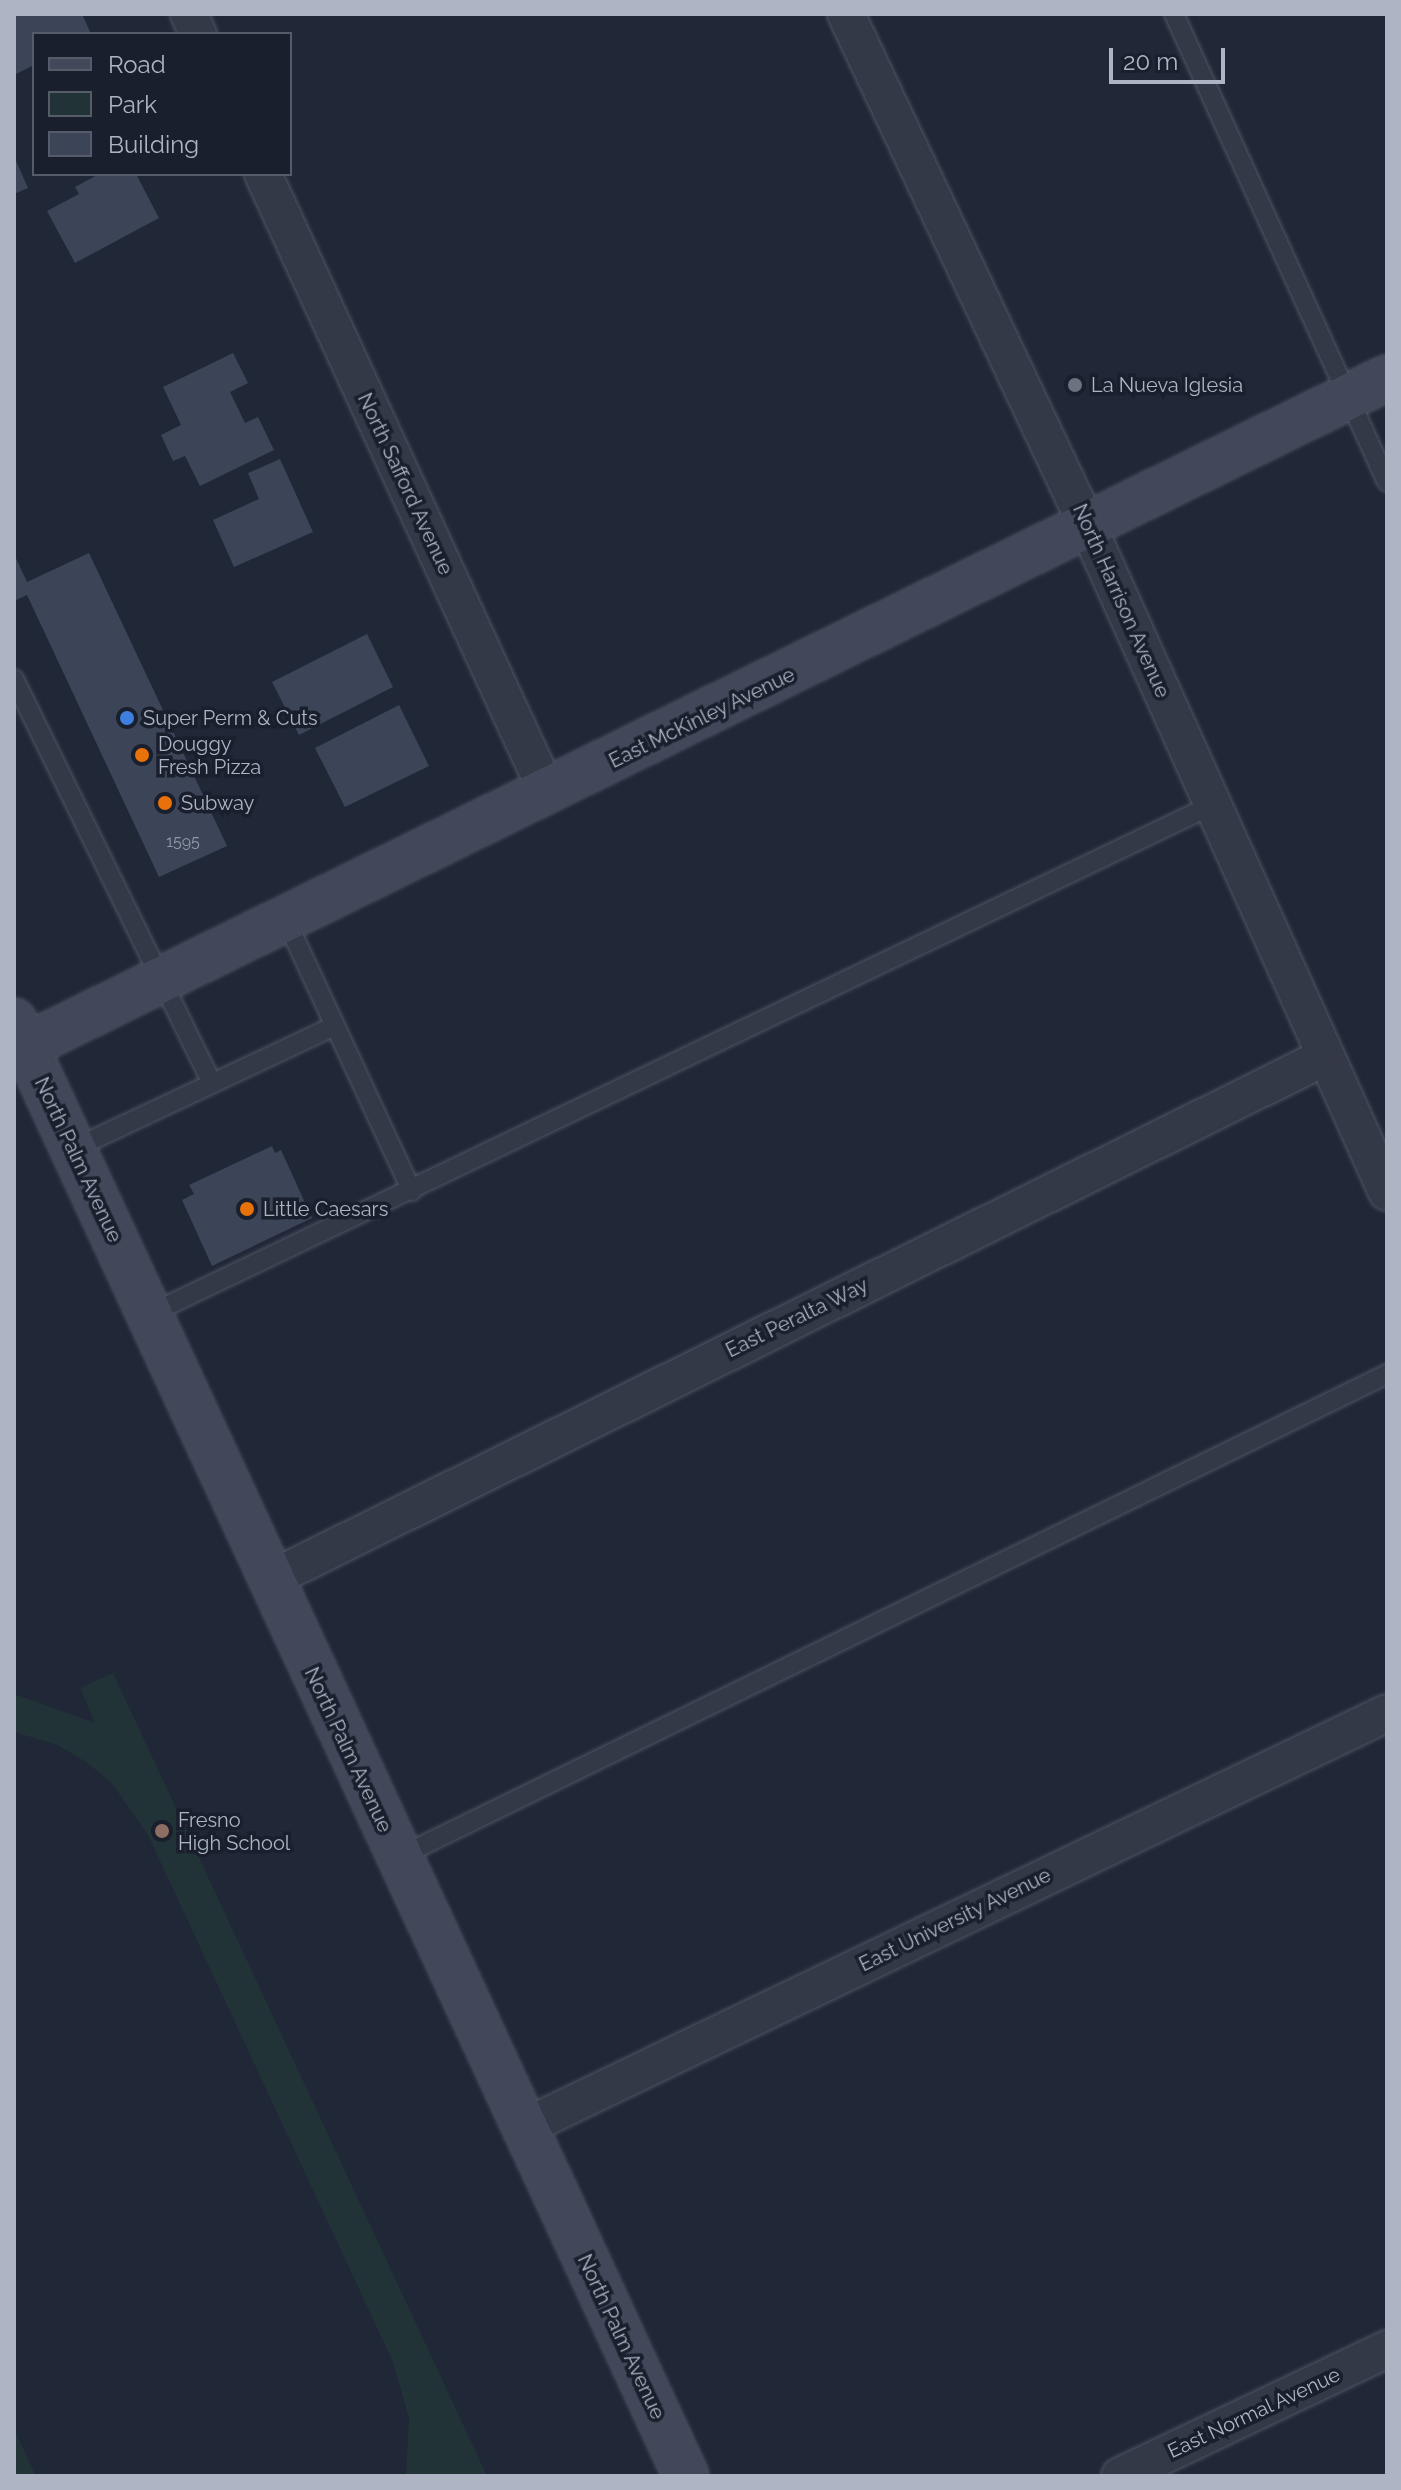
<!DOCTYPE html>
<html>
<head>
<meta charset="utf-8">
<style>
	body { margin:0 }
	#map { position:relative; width:1401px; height:2490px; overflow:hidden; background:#202737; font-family:Raleway,sans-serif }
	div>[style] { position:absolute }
	.green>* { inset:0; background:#223338 }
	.building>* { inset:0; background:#3c4457 }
	.roads { filter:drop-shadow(0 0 2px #4e5462) drop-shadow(0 0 2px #4e5462) }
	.lane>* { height:18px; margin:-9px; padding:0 9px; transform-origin:9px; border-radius:9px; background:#343947 }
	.street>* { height:36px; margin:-18px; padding:0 18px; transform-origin:18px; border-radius:18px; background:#343947 }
	.secondary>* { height:44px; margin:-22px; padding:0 22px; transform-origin:22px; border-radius:22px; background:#42485a }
	.dots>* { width:22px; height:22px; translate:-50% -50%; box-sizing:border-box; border:4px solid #191f2c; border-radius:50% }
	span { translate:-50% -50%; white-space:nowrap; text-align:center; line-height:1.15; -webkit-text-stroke:7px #191f2c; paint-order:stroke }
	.number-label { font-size:16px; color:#9298a9 }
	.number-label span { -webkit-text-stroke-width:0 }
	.poi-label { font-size:20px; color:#aeb4c4 }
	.left { translate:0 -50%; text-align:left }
	.street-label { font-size:20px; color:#aeb4c4 }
	.frame { position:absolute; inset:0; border:16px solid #aeb4c4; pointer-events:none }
	.legend { position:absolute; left:32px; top:32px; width:260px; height:144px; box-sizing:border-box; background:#191f2c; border:2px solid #555b69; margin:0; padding:10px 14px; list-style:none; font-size:24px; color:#aeb4c4 }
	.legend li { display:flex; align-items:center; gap:16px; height:40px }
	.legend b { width:40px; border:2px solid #555b69 }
	.scale { position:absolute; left:1109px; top:48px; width:116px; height:36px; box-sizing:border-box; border:4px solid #aeb4c4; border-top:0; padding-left:10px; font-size:24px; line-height:28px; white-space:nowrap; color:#aeb4c4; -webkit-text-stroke:6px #191f2c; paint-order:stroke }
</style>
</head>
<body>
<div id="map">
	<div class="green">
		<i style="clip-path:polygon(113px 1673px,487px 2476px,406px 2476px,409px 2418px,393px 2362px,148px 1835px,111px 1782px,86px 1762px,58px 1745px,14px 1732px,14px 1694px,95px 1723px,80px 1688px)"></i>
		<i style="clip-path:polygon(14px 2429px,36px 2476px,14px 2476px)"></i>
	</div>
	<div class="building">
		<i style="clip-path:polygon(14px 14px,82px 14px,91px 34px,34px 34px,34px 65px,14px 75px)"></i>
		<i style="clip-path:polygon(14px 156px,28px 188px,14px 194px)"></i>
		<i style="clip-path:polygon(99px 174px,136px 174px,159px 218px,75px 263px,47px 211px,79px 194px,75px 187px)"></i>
		<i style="clip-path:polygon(233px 353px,248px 383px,230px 392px,245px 423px,258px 417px,274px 450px,200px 486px,185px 456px,173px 461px,161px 435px,181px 425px,163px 387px)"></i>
		<i style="clip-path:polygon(280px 459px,313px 532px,234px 567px,213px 520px,259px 499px,248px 473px)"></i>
		<i style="clip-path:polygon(89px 553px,227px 846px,159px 877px,27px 595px,14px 601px,14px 554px,27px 582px)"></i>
		<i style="clip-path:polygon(367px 634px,393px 687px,299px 735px,272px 682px)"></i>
		<i style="clip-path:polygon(399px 705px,429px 766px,345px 807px,315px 748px)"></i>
		<i style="clip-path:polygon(272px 1146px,275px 1153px,281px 1150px,312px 1218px,212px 1266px,182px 1200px,194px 1194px,189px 1185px)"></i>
	</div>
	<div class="roads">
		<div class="lane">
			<i style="left:1174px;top:14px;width:514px;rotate:65.53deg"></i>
			<i style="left:14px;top:679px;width:448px;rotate:63.9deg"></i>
			<i style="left:286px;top:920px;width:299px;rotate:65.1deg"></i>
			<i style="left:73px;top:1149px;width:289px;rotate:-25.2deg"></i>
			<i style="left:150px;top:1314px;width:1178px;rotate:-25.61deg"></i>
			<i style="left:401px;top:1856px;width:1098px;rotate:-26.05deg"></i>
		</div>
		<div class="street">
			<i style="left:189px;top:14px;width:22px;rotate:66deg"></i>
			<i style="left:846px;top:14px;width:567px;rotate:64.75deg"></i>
			<i style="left:1088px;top:527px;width:729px;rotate:65.79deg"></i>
			<i style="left:263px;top:174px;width:682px;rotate:65.31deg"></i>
			<i style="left:269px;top:1580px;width:1178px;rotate:-26.35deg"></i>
			<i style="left:523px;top:2128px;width:958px;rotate:-25.66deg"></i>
			<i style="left:1120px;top:2476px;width:296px;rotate:-25.4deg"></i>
		</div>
		<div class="secondary">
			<i style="left:14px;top:1021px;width:1603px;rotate:65.21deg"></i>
			<i style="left:14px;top:1052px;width:1530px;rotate:-26.15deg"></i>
		</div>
	</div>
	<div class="dots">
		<i style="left:1075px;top:385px;background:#6b7280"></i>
		<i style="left:127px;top:718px;background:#3f7fe0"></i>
		<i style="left:142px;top:755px;background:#e8710a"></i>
		<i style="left:165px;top:803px;background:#e8710a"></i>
		<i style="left:247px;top:1209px;background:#e8710a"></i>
		<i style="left:162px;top:1831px;background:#8d6e63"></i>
	</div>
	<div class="number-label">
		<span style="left:183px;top:842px">1595</span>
	</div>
	<div class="poi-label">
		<span class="left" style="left:1091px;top:385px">La Nueva Iglesia</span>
		<span class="left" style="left:143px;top:718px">Super Perm &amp; Cuts</span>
		<span class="left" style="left:158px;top:756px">Douggy<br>Fresh Pizza</span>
		<span class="left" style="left:181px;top:803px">Subway</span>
		<span class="left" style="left:263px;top:1209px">Little Caesars</span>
		<span class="left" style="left:178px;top:1832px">Fresno<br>High School</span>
	</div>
	<div class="street-label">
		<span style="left:405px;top:484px;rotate:65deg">North Safford Avenue</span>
		<span style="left:1121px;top:601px;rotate:66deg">North Harrison Avenue</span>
		<span style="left:702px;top:718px;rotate:-26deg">East McKinley Avenue</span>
		<span style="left:78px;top:1160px;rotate:65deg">North Palm Avenue</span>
		<span style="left:797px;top:1318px;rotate:-26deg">East Peralta Way</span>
		<span style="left:348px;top:1750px;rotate:65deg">North Palm Avenue</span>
		<span style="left:955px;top:1920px;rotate:-26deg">East University Avenue</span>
		<span style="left:621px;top:2337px;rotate:65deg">North Palm Avenue</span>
		<span style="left:1254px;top:2413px;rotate:-25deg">East Normal Avenue</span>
	</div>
	<div class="frame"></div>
	<ul class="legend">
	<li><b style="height:10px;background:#42485a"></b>Road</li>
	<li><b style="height:22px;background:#223338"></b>Park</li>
	<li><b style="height:22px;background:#3c4457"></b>Building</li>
	</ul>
	<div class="scale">20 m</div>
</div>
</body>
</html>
